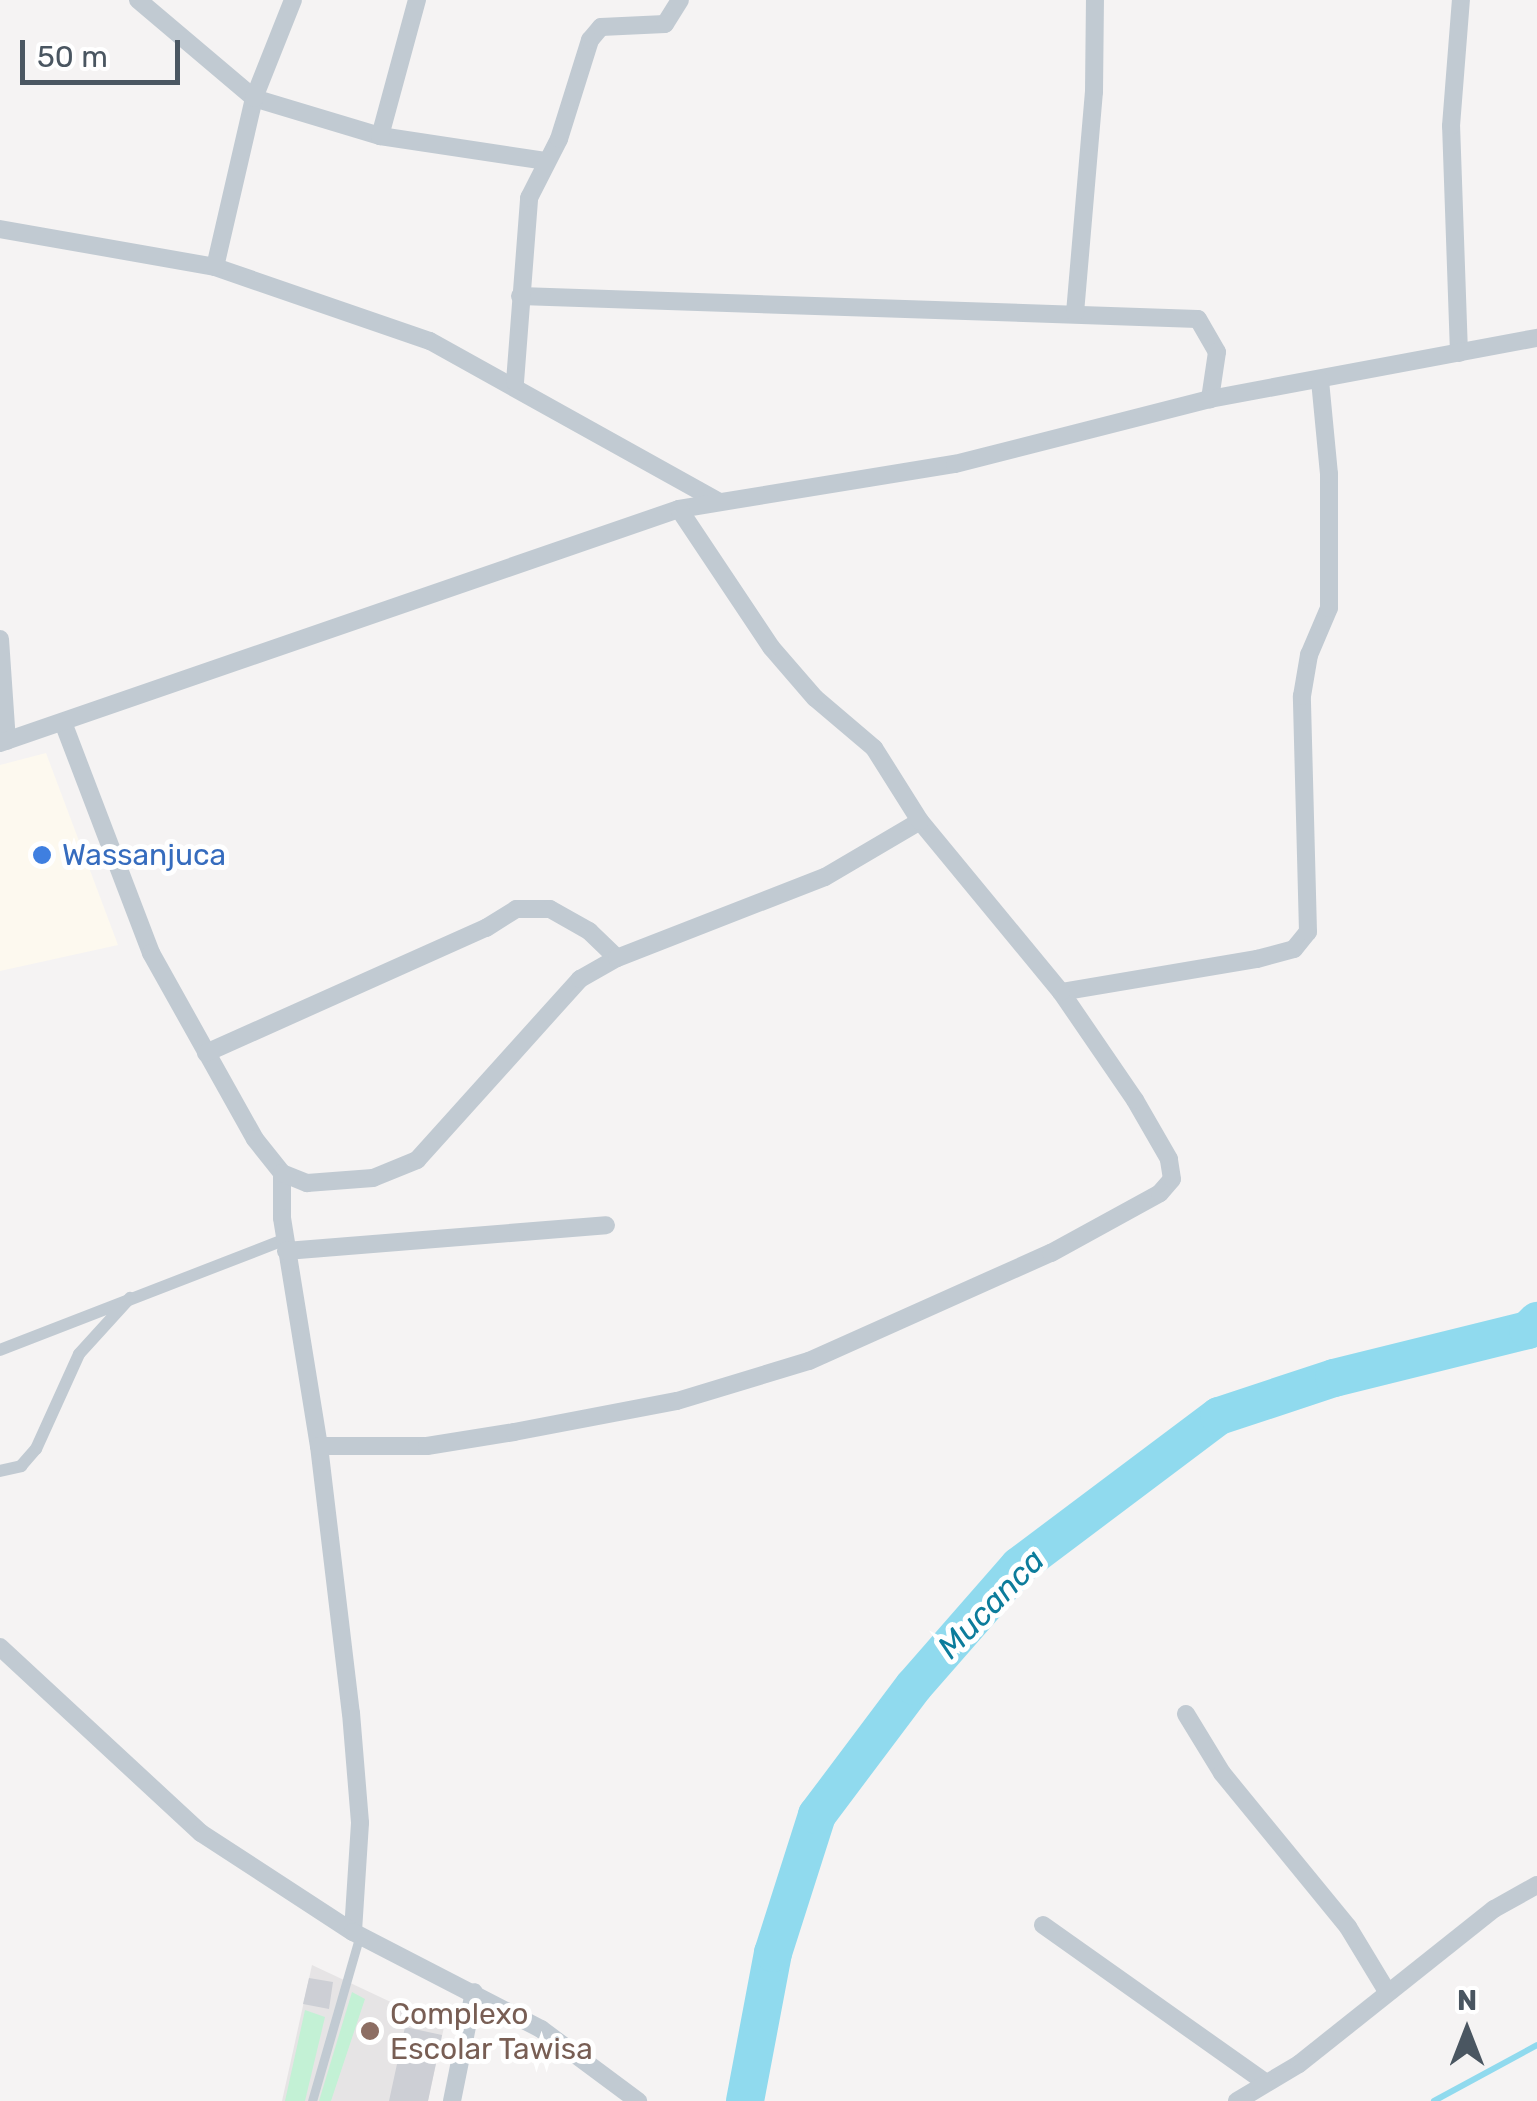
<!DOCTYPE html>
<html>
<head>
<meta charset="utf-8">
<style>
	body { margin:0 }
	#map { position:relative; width:1537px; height:2101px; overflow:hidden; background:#f5f3f3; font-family:Rubik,sans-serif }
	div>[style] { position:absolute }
	.commercial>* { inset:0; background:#fdf9ef }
	.education>* { inset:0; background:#e6e4e5 }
	.green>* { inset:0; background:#c3f1d5 }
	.stream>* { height:6px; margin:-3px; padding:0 3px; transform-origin:3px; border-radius:3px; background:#90daee }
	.river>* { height:38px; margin:-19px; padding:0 19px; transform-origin:19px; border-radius:19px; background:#90daee }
	.building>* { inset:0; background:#cdcfd5 }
	.service>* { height:9px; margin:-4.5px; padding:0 4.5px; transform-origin:4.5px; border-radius:4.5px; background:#c1cad2 }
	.pedestrian>* { height:12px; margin:-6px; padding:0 6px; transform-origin:6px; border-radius:6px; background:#c1cad2 }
	.minor>* { height:18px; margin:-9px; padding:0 9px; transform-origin:9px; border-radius:9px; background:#c1cad2 }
	.dots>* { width:28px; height:28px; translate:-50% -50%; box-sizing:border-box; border:5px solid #fff; border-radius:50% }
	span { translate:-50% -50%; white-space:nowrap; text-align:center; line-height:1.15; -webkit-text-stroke:10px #fff; paint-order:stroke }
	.shop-label { font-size:30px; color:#366cbe }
	.left { translate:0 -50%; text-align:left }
	.education-label { font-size:30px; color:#785e54 }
	.water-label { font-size:32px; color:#0c7c9b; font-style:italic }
	.north { position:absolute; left:1417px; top:1981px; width:100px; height:100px; -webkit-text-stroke:8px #fff; paint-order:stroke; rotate:0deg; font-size:28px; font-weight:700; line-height:40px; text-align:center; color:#4a5661 }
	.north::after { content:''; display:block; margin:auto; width:35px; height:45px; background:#4a5661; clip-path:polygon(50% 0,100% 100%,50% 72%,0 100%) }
	.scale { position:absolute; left:20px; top:40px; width:160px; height:45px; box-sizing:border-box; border:5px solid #4a5661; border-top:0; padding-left:12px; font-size:30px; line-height:35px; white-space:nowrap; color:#4a5661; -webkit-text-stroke:8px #fff; paint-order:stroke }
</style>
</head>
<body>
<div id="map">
	<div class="commercial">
		<i style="clip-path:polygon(46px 753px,118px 945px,0 971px,0 765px)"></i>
	</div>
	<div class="education">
		<i style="clip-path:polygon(312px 1965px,444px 2027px,428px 2101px,282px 2101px)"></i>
	</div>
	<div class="green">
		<i style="clip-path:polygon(352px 1992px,365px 1999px,331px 2101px,319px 2101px)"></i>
		<i style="clip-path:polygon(305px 2010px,325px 2017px,305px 2101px,285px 2101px)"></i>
	</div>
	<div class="stream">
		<i style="left:1434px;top:2101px;width:117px;rotate:-28.5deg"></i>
	</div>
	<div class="river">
		<i style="left:745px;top:2101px;width:151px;rotate:-79.3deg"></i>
		<i style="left:773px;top:1953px;width:145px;rotate:-72.3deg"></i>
		<i style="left:817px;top:1815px;width:161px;rotate:-53.1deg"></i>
		<i style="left:914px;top:1686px;width:159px;rotate:-48.8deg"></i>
		<i style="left:1019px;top:1566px;width:250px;rotate:-36.9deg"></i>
		<i style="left:1219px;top:1416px;width:121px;rotate:-18.3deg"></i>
		<i style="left:1334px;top:1378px;width:200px;rotate:-13.9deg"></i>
		<i style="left:1528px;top:1330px;width:13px;rotate:-45deg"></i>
	</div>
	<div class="building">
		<i style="clip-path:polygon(309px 1978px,333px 1982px,329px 2009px,303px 2004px)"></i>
		<i style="clip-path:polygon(405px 2027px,442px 2035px,428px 2101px,389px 2101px)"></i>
	</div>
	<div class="service">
		<i style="left:312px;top:2101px;width:173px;rotate:-73.9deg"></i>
	</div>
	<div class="pedestrian">
		<i style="left:0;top:1350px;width:305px;rotate:-21.2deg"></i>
		<i style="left:0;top:1471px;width:22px;rotate:-13deg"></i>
		<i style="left:21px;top:1466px;width:23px;rotate:-49deg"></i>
		<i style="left:36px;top:1449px;width:104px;rotate:-65.6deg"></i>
		<i style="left:79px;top:1354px;width:76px;rotate:-47.7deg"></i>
	</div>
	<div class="minor">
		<i style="left:138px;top:0;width:152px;rotate:40.2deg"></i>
		<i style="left:254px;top:98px;width:132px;rotate:16.8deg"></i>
		<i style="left:380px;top:136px;width:167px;rotate:8.6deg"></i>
		<i style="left:380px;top:136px;width:141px;rotate:-74.8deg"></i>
		<i style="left:0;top:229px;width:218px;rotate:10deg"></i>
		<i style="left:215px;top:267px;width:227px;rotate:19deg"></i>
		<i style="left:430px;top:341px;width:331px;rotate:29.1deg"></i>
		<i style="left:215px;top:267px;width:173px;rotate:-77deg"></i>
		<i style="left:254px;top:98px;width:105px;rotate:-68.3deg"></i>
		<i style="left:520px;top:296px;width:678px;rotate:1.94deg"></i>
		<i style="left:1198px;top:319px;width:38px;rotate:60deg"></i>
		<i style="left:1217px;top:352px;width:48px;rotate:98.5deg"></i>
		<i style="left:1075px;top:313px;width:222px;rotate:-85.1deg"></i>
		<i style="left:1094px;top:92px;width:92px;rotate:-89.4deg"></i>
		<i style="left:1459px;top:353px;width:227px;rotate:-92deg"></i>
		<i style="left:1451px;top:126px;width:126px;rotate:-85.5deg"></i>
		<i style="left:515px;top:382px;width:185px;rotate:-85.6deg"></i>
		<i style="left:529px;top:198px;width:66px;rotate:-63deg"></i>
		<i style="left:559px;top:139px;width:104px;rotate:-72.6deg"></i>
		<i style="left:590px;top:40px;width:17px;rotate:-50deg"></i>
		<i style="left:601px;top:27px;width:64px;rotate:-2.7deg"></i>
		<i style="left:665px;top:24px;width:28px;rotate:-58deg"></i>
		<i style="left:0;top:639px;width:102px;rotate:86.1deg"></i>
		<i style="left:64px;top:725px;width:244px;rotate:69.1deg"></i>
		<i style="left:151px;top:953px;width:213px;rotate:60.8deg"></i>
		<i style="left:255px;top:1139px;width:43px;rotate:51.5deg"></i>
		<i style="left:282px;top:1173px;width:45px;rotate:90deg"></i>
		<i style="left:282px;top:1218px;width:231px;rotate:80.8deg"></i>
		<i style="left:319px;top:1446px;width:269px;rotate:83.2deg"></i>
		<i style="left:351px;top:1713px;width:110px;rotate:85.3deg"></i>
		<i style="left:360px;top:1823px;width:109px;rotate:93.7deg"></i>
		<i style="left:0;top:743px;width:718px;rotate:-19.02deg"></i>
		<i style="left:679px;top:509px;width:280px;rotate:-9.3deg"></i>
		<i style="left:955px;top:464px;width:263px;rotate:-14.3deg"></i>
		<i style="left:1210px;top:399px;width:333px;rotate:-10.6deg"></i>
		<i style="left:1061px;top:992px;width:199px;rotate:-9.6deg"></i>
		<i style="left:1257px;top:959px;width:38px;rotate:-15deg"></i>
		<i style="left:1294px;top:949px;width:22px;rotate:-51deg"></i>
		<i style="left:1308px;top:932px;width:236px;rotate:-91.5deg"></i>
		<i style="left:1302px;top:696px;width:42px;rotate:-80.3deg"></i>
		<i style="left:1309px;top:655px;width:51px;rotate:-66.9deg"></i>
		<i style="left:1329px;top:608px;width:134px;rotate:-90deg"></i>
		<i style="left:1329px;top:474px;width:94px;rotate:-95.5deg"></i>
		<i style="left:206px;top:1053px;width:307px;rotate:-24.1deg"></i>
		<i style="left:486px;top:928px;width:36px;rotate:-32deg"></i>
		<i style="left:516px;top:909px;width:34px"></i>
		<i style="left:550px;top:909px;width:45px;rotate:29.4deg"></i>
		<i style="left:589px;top:931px;width:39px;rotate:44deg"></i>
		<i style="left:282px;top:1173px;width:27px;rotate:22deg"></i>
		<i style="left:307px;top:1183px;width:66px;rotate:-4.3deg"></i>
		<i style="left:373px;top:1178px;width:48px;rotate:-22.2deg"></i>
		<i style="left:417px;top:1160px;width:244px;rotate:-48deg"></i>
		<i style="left:580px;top:979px;width:43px;rotate:-29.6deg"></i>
		<i style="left:617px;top:958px;width:223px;rotate:-21.3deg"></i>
		<i style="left:825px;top:877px;width:110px;rotate:-30.5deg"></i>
		<i style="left:286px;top:1251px;width:321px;rotate:-4.6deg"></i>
		<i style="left:319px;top:1446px;width:108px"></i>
		<i style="left:427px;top:1446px;width:88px;rotate:-9.1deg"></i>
		<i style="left:514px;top:1432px;width:166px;rotate:-10.8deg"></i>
		<i style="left:677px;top:1401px;width:138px;rotate:-16.9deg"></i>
		<i style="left:809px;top:1361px;width:265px;rotate:-24.1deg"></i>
		<i style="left:1051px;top:1253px;width:124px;rotate:-28.8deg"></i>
		<i style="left:1160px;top:1193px;width:18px;rotate:-49deg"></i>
		<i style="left:1172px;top:1179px;width:20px;rotate:-99deg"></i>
		<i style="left:1169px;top:1159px;width:68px;rotate:-120deg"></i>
		<i style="left:1135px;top:1100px;width:131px;rotate:-124.4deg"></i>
		<i style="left:1061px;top:992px;width:222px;rotate:-129.5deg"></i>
		<i style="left:920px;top:821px;width:86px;rotate:-122.2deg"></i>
		<i style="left:874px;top:748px;width:77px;rotate:-139.7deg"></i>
		<i style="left:815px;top:698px;width:67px;rotate:-130.8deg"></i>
		<i style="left:771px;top:647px;width:166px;rotate:-123.7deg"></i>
		<i style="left:0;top:1647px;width:274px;rotate:42.8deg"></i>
		<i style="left:201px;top:1833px;width:181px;rotate:33.1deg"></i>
		<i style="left:353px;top:1932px;width:212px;rotate:27.3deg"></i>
		<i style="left:541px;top:2029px;width:121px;rotate:36.6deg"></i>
		<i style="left:1186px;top:1714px;width:69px;rotate:58.6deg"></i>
		<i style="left:1222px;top:1773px;width:199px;rotate:50.7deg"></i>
		<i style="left:1348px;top:1927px;width:77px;rotate:58.8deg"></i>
		<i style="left:1043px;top:1925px;width:272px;rotate:35.3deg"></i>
		<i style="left:452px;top:2101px;width:111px;rotate:-78.6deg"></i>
		<i style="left:1237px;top:2101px;width:72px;rotate:-30.8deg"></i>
		<i style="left:1299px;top:2064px;width:249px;rotate:-38.5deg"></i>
		<i style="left:1494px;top:1909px;width:49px;rotate:-29.2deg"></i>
	</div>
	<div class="dots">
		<i style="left:42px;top:855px;background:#3f7fe0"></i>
		<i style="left:370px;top:2031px;background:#8d6e63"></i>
	</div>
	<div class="shop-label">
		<span class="left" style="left:62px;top:855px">Wassanjuca</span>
	</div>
	<div class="education-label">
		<span class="left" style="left:390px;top:2031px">Complexo<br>Escolar Tawisa</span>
	</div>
	<div class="water-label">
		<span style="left:991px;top:1604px;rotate:-46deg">Mucanca</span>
	</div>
	<div class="north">N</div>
	<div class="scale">50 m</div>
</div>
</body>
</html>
